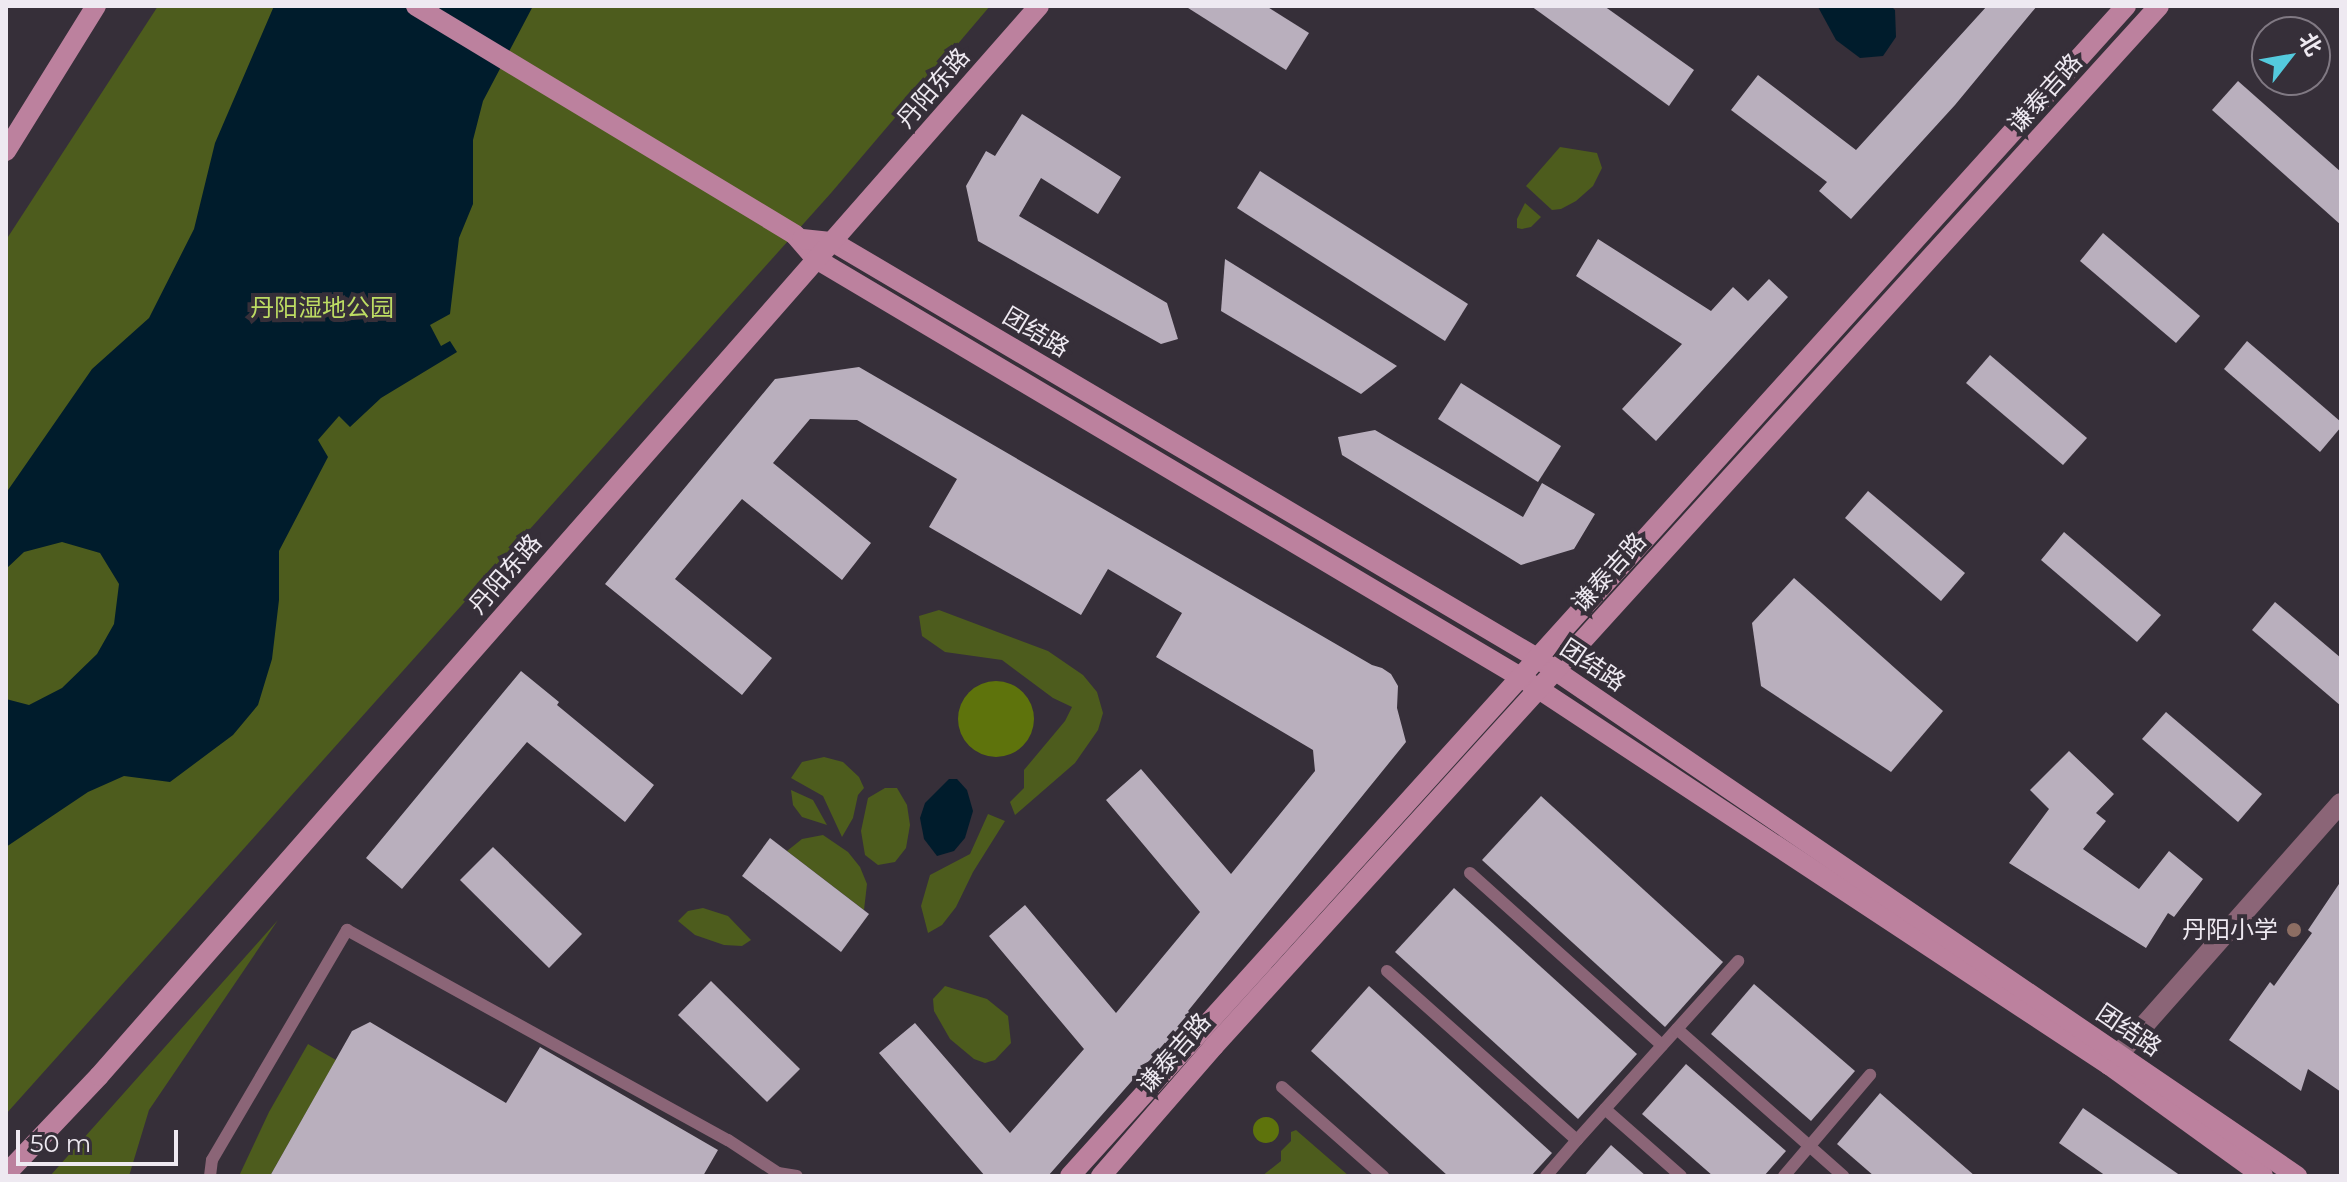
<!DOCTYPE html>
<html>
<head>
<meta charset="utf-8">
<style>
	body { margin:0 }
	#map { position:relative; width:2347px; height:1182px; overflow:hidden; background:#362f39; font-family:Montserrat,"Noto Sans SC",sans-serif }
	div>[style] { position:absolute }
	.green>* { inset:0; background:#4d5c1d }
	.forest>* { inset:0; background:#5e730c }
	.round { border-radius:50% }
	.water>* { inset:0; background:#001c2c }
	.building>* { inset:0; background:#b9afbd }
	.lane>* { height:12px; margin:-6px; padding:0 6px; transform-origin:6px; border-radius:6px; background:#8b6577 }
	.street>* { height:20px; margin:-10px; padding:0 10px; transform-origin:10px; border-radius:10px; background:#8b6577 }
	.secondary>* { height:20px; margin:-10px; padding:0 10px; transform-origin:10px; border-radius:10px; background:#bc819e }
	.dots>* { width:22px; height:22px; translate:-50% -50%; box-sizing:border-box; border:4px solid #362f39; border-radius:50% }
	span { translate:-50% -50%; white-space:nowrap; text-align:center; line-height:1.15; -webkit-text-stroke:8px #362f39; paint-order:stroke }
	.street-label { font-size:24px; color:#eee9f1 }
	.park-label { font-size:24px; color:#bddc63 }
	.poi-label { font-size:24px; color:#eee9f1 }
	.right { translate:-100% -50%; text-align:right }
	.frame { position:absolute; inset:0; border:8px solid #eee9f1; pointer-events:none }
	.north { position:absolute; left:2251px; top:16px; width:80px; height:80px; box-sizing:border-box; background:#362f39; border:2px solid #807983; border-radius:50%; rotate:59deg; font-size:22px; font-weight:700; line-height:32px; text-align:center; color:#eee9f1 }
	.north::after { content:''; display:block; margin:auto; width:28px; height:36px; background:#54cadd; clip-path:polygon(50% 0,100% 100%,50% 72%,0 100%) }
	.scale { position:absolute; left:16px; top:1130px; width:162px; height:36px; box-sizing:border-box; border:4px solid #eee9f1; border-top:0; padding-left:10px; font-size:24px; line-height:28px; white-space:nowrap; color:#eee9f1; -webkit-text-stroke:6px #362f39; paint-order:stroke }
</style>
</head>
<body>
<div id="map">
	<div class="green">
		<i style="clip-path:polygon(158px 6px,990px 6px,831px 193px,6px 1114px,6px 240px)"></i>
		<i style="clip-path:polygon(1560px 147px,1597px 153px,1602px 168px,1593px 186px,1576px 201px,1561px 209px,1552px 210px,1526px 186px)"></i>
		<i style="clip-path:polygon(1525px 203px,1541px 217px,1531px 227px,1522px 229px,1517px 228px,1517px 219px)"></i>
		<i style="clip-path:polygon(939px 610px,1048px 651px,1083px 675px,1097px 692px,1103px 713px,1098px 730px,1075px 763px,1015px 815px,1010px 802px,1024px 788px,1024px 770px,1065px 721px,1072px 707px,1053px 698px,1002px 660px,945px 652px,922px 636px,919px 616px)"></i>
		<i style="clip-path:polygon(824px 757px,843px 762px,859px 777px,864px 788px,858px 795px,853px 818px,842px 837px,823px 796px,791px 778px,802px 762px)"></i>
		<i style="clip-path:polygon(885px 788px,897px 788px,907px 805px,910px 825px,906px 848px,895px 862px,878px 865px,865px 855px,861px 831px,868px 798px)"></i>
		<i style="clip-path:polygon(791px 790px,813px 800px,827px 825px,802px 817px,793px 805px)"></i>
		<i style="clip-path:polygon(988px 814px,1005px 821px,973px 872px,956px 907px,942px 925px,928px 933px,921px 906px,930px 875px,970px 854px)"></i>
		<i style="clip-path:polygon(823px 835px,848px 852px,860px 867px,867px 884px,864px 910px,787px 851px,802px 839px)"></i>
		<i style="clip-path:polygon(703px 908px,728px 916px,751px 940px,742px 946px,724px 945px,695px 935px,678px 921px,688px 911px)"></i>
		<i style="clip-path:polygon(278px 920px,149px 1110px,129px 1176px,50px 1176px)"></i>
		<i style="clip-path:polygon(945px 986px,987px 999px,1008px 1016px,1011px 1043px,995px 1060px,985px 1063px,974px 1059px,950px 1039px,934px 1011px,933px 999px)"></i>
		<i style="clip-path:polygon(308px 1044px,336px 1060px,270px 1176px,239px 1176px,269px 1112px)"></i>
		<i style="clip-path:polygon(1296px 1130px,1349px 1176px,1262px 1176px,1281px 1161px,1281px 1151px,1291px 1141px,1291px 1132px)"></i>
	</div>
	<div class="forest">
		<i class="round" style="left:958px;top:681px;width:76px;height:76px"></i>
		<i class="round" style="left:1253px;top:1117px;width:26px;height:26px"></i>
	</div>
	<div class="water">
		<i style="clip-path:polygon(274px 6px,533px 6px,483px 101px,473px 140px,473px 204px,459px 238px,450px 314px,430px 325px,441px 346px,450px 341px,457px 352px,381px 398px,350px 427px,339px 416px,318px 440px,328px 457px,279px 551px,279px 600px,272px 659px,258px 705px,233px 735px,170px 782px,124px 776px,88px 792px,6px 847px,6px 699px,29px 705px,62px 688px,97px 654px,114px 624px,119px 584px,100px 553px,62px 542px,24px 552px,6px 569px,6px 493px,92px 369px,149px 318px,194px 229px,215px 143px)"></i>
		<i style="clip-path:polygon(1891px 6px,1895px 10px,1896px 37px,1883px 56px,1860px 58px,1836px 40px,1818px 7px)"></i>
		<i style="clip-path:polygon(949px 779px,957px 779px,967px 790px,973px 811px,965px 838px,954px 851px,937px 856px,924px 839px,920px 818px,925px 803px)"></i>
	</div>
	<div class="building">
		<i style="clip-path:polygon(1185px 6px,1266px 6px,1309px 33px,1286px 70px)"></i>
		<i style="clip-path:polygon(1531px 6px,1604px 6px,1694px 70px,1669px 106px)"></i>
		<i style="clip-path:polygon(1987px 6px,2037px 6px,1955px 105px,1851px 219px,1819px 191px,1827px 182px,1731px 110px,1758px 75px,1856px 150px)"></i>
		<i style="clip-path:polygon(2238px 81px,2341px 172px,2341px 225px,2212px 110px)"></i>
		<i style="clip-path:polygon(1022px 114px,1121px 177px,1098px 214px,1041px 178px,1019px 216px,1167px 303px,1178px 339px,1161px 344px,978px 241px,966px 186px,986px 151px,995px 156px)"></i>
		<i style="clip-path:polygon(1260px 171px,1468px 304px,1445px 341px,1237px 208px)"></i>
		<i style="clip-path:polygon(2103px 233px,2200px 316px,2176px 343px,2080px 261px)"></i>
		<i style="clip-path:polygon(1598px 239px,1711px 311px,1733px 287px,1748px 301px,1769px 279px,1788px 297px,1656px 441px,1622px 409px,1682px 344px,1576px 276px)"></i>
		<i style="clip-path:polygon(1225px 259px,1397px 366px,1361px 394px,1221px 311px)"></i>
		<i style="clip-path:polygon(2247px 341px,2341px 422px,2341px 427px,2320px 452px,2224px 369px)"></i>
		<i style="clip-path:polygon(1990px 355px,2087px 438px,2063px 465px,1966px 383px)"></i>
		<i style="clip-path:polygon(859px 367px,1372px 665px,1382px 668px,1391px 674px,1398px 686px,1397px 708px,1406px 742px,1188px 1011px,1191px 1014px,1048px 1176px,985px 1176px,879px 1053px,915px 1023px,1010px 1133px,1084px 1049px,989px 936px,1025px 905px,1116px 1013px,1200px 912px,1106px 800px,1141px 769px,1231px 874px,1315px 771px,1313px 750px,1156px 657px,1182px 613px,1108px 569px,1081px 615px,929px 527px,957px 479px,857px 420px,810px 419px,773px 463px,871px 543px,842px 580px,742px 499px,675px 579px,772px 658px,742px 695px,605px 584px,775px 379px)"></i>
		<i style="clip-path:polygon(1461px 383px,1561px 446px,1538px 482px,1438px 419px)"></i>
		<i style="clip-path:polygon(1375px 430px,1523px 517px,1542px 483px,1595px 514px,1574px 549px,1521px 565px,1342px 455px,1338px 437px)"></i>
		<i style="clip-path:polygon(1868px 491px,1965px 573px,1941px 601px,1845px 518px)"></i>
		<i style="clip-path:polygon(2064px 532px,2161px 615px,2137px 642px,2041px 560px)"></i>
		<i style="clip-path:polygon(1794px 578px,1943px 711px,1891px 772px,1761px 686px,1752px 623px)"></i>
		<i style="clip-path:polygon(2275px 602px,2341px 658px,2341px 706px,2252px 630px)"></i>
		<i style="clip-path:polygon(521px 671px,559px 702px,557px 705px,654px 785px,625px 822px,527px 742px,402px 889px,366px 858px)"></i>
		<i style="clip-path:polygon(2166px 712px,2262px 794px,2238px 822px,2142px 739px)"></i>
		<i style="clip-path:polygon(2069px 751px,2114px 794px,2096px 813px,2106px 821px,2083px 849px,2139px 889px,2169px 851px,2203px 879px,2174px 917px,2168px 913px,2146px 948px,2009px 863px,2049px 809px,2030px 790px)"></i>
		<i style="clip-path:polygon(1541px 796px,1723px 962px,1665px 1027px,1482px 860px)"></i>
		<i style="clip-path:polygon(770px 838px,869px 914px,841px 952px,742px 876px)"></i>
		<i style="clip-path:polygon(493px 847px,582px 934px,549px 968px,460px 880px)"></i>
		<i style="clip-path:polygon(2341px 881px,2341px 1092px,2308px 1069px,2301px 1091px,2229px 1040px,2270px 982px,2274px 986px,2312px 933px,2308px 930px)"></i>
		<i style="clip-path:polygon(1454px 888px,1637px 1054px,1578px 1119px,1395px 952px)"></i>
		<i style="clip-path:polygon(711px 981px,800px 1069px,767px 1102px,678px 1015px)"></i>
		<i style="clip-path:polygon(1754px 984px,1855px 1071px,1811px 1121px,1711px 1034px)"></i>
		<i style="clip-path:polygon(1369px 986px,1552px 1153px,1531px 1176px,1448px 1176px,1311px 1051px)"></i>
		<i style="clip-path:polygon(370px 1022px,506px 1103px,540px 1047px,718px 1150px,703px 1176px,270px 1176px,352px 1031px)"></i>
		<i style="clip-path:polygon(1686px 1064px,1786px 1151px,1764px 1176px,1713px 1176px,1642px 1114px)"></i>
		<i style="clip-path:polygon(1880px 1093px,1975px 1176px,1874px 1176px,1837px 1144px)"></i>
		<i style="clip-path:polygon(2083px 1108px,2181px 1176px,2106px 1176px,2059px 1143px)"></i>
		<i style="clip-path:polygon(1611px 1145px,1646px 1176px,1584px 1176px)"></i>
	</div>
	<div class="lane">
		<i style="left:1470px;top:873px;width:258px;rotate:41.9deg"></i>
		<i style="left:1387px;top:971px;width:254px;rotate:41.7deg"></i>
		<i style="left:1577px;top:1140px;width:241px;rotate:-48deg"></i>
		<i style="left:1677px;top:1029px;width:222px;rotate:41.5deg"></i>
		<i style="left:1282px;top:1087px;width:135px;rotate:41.4deg"></i>
		<i style="left:1605px;top:1109px;width:101px;rotate:41.4deg"></i>
		<i style="left:210px;top:1176px;width:16px;rotate:-83deg"></i>
		<i style="left:212px;top:1160px;width:267px;rotate:-59.6deg"></i>
		<i style="left:347px;top:930px;width:435px;rotate:28.9deg"></i>
		<i style="left:728px;top:1140px;width:60px;rotate:33.4deg"></i>
		<i style="left:778px;top:1173px;width:19px;rotate:9deg"></i>
		<i style="left:1546px;top:1176px;width:48px;rotate:-49.3deg"></i>
		<i style="left:1784px;top:1176px;width:133px;rotate:-49.6deg"></i>
	</div>
	<div class="street">
		<i style="left:2109px;top:1065px;width:350px;rotate:-48.5deg"></i>
	</div>
	<div class="secondary">
		<i style="left:416px;top:6px;width:443px;rotate:31.1deg"></i>
		<i style="left:795px;top:235px;width:32px;rotate:49deg"></i>
		<i style="left:816px;top:259px;width:821px;rotate:30.69deg"></i>
		<i style="left:1522px;top:678px;width:703px;rotate:33.4deg"></i>
		<i style="left:2109px;top:1065px;width:190px;rotate:35.8deg"></i>
		<i style="left:6px;top:151px;width:171px;rotate:-58.2deg"></i>
		<i style="left:802px;top:239px;width:31px;rotate:6deg"></i>
		<i style="left:833px;top:242px;width:818px;rotate:30.58deg"></i>
		<i style="left:1537px;top:658px;width:920px;rotate:34.28deg"></i>
		<i style="left:6px;top:1174px;width:135px;rotate:-46.5deg"></i>
		<i style="left:99px;top:1076px;width:1424px;rotate:-48.7deg"></i>
		<i style="left:1070px;top:1176px;width:1576px;rotate:-47.93deg"></i>
		<i style="left:1101px;top:1176px;width:172px;rotate:-49deg"></i>
		<i style="left:1214px;top:1046px;width:1405px;rotate:-47.74deg"></i>
	</div>
	<div class="dots">
		<i style="left:2294px;top:930px;background:#8d6e63"></i>
	</div>
	<div class="street-label">
		<span style="left:933px;top:88px;rotate:-49deg">丹阳东路</span>
		<span style="left:2045px;top:93px;rotate:-48deg">谦泰吉路</span>
		<span style="left:1036px;top:332px;rotate:31deg">团结路</span>
		<span style="left:1609px;top:572px;rotate:-48deg">谦泰吉路</span>
		<span style="left:505px;top:574px;rotate:-49deg">丹阳东路</span>
		<span style="left:1593px;top:665px;rotate:34deg">团结路</span>
		<span style="left:2129px;top:1030px;rotate:34deg">团结路</span>
		<span style="left:1174px;top:1053px;rotate:-49deg">谦泰吉路</span>
	</div>
	<div class="park-label">
		<span style="left:322px;top:308px">丹阳湿地公园</span>
	</div>
	<div class="poi-label">
		<span class="right" style="left:2278px;top:930px">丹阳小学</span>
	</div>
	<div class="frame"></div>
	<div class="north">北</div>
	<div class="scale">50 m</div>
</div>
</body>
</html>
